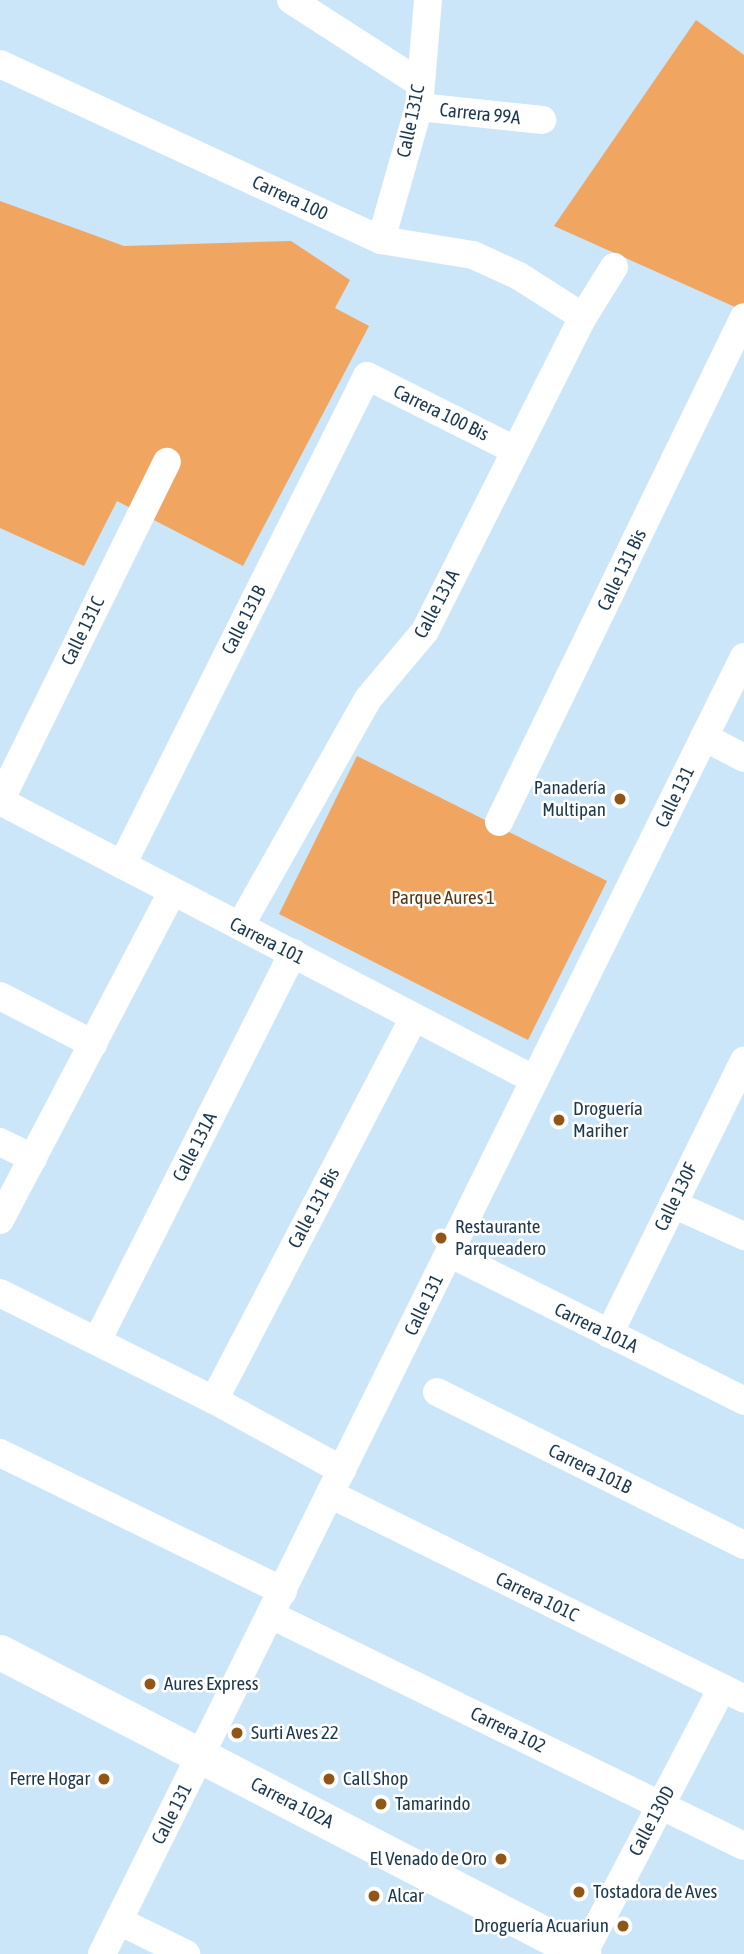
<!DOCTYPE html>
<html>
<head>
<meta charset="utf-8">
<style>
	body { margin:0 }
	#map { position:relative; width:744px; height:1954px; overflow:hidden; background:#cbe5f9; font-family:"Asap Condensed",sans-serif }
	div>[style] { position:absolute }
	.green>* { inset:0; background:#f0a561 }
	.minor>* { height:28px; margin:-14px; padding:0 14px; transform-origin:14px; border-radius:14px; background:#fff }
	.tertiary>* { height:35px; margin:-17.5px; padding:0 17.5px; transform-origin:17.5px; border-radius:17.5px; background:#fff }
	.dots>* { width:19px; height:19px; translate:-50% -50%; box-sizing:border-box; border:4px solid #fff; border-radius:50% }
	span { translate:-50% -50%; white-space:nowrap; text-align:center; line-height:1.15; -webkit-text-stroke:5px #fff; paint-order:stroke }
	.street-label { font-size:19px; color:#1c384c }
	.poi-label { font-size:19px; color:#1c384c }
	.right { translate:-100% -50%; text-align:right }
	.left { translate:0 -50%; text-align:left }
	.park-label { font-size:19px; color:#5d360f }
</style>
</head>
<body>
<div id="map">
	<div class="green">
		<i style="clip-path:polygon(696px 20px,744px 55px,744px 311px,554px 226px)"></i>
		<i style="clip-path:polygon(0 201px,124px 246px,291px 241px,350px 280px,335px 308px,369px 326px,243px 566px,117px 501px,84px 566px,0 528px)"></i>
		<i style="clip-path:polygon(357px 756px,607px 881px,528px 1040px,279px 914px)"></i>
	</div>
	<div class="minor">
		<i style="left:291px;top:0;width:153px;rotate:32.8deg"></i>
		<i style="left:0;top:64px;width:420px;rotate:24.8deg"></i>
		<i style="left:381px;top:240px;width:93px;rotate:9.3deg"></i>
		<i style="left:473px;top:255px;width:51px;rotate:24.5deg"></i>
		<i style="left:519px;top:276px;width:76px;rotate:32.6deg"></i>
		<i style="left:419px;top:107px;width:124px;rotate:6deg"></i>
		<i style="left:381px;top:240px;width:138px;rotate:-74.1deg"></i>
		<i style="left:419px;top:107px;width:107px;rotate:-85.2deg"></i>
		<i style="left:704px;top:737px;width:45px;rotate:27.7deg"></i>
		<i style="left:0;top:801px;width:603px;rotate:27.54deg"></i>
		<i style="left:0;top:801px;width:378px;rotate:-63.8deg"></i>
		<i style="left:499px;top:822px;width:561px;rotate:-64.12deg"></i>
		<i style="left:122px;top:865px;width:547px;rotate:-63.39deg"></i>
		<i style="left:367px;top:376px;width:165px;rotate:26.6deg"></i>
		<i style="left:240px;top:926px;width:261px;rotate:-60.6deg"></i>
		<i style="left:368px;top:699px;width:89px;rotate:-50deg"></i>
		<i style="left:425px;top:631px;width:352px;rotate:-63.3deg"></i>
		<i style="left:583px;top:317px;width:59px;rotate:-58.2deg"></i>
		<i style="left:0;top:996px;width:105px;rotate:27.3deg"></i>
		<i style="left:0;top:1142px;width:37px;rotate:26deg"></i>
		<i style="left:673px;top:1204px;width:78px;rotate:24.3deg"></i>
		<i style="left:0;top:1220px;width:369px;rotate:-62.3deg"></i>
		<i style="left:449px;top:1253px;width:330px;rotate:26.6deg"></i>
		<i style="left:0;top:1293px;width:239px;rotate:26.6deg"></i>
		<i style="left:214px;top:1400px;width:146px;rotate:28.7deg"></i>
		<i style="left:609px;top:1334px;width:305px;rotate:-63.7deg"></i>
		<i style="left:97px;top:1341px;width:435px;rotate:-63.2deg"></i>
		<i style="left:437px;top:1392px;width:343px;rotate:26.5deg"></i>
		<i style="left:214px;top:1400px;width:432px;rotate:-62.4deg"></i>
		<i style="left:0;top:1453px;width:315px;rotate:26deg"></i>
		<i style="left:330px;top:1494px;width:462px;rotate:26.3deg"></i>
		<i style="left:271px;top:1615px;width:526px;rotate:26.03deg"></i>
		<i style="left:119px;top:1921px;width:75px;rotate:26.2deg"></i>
		<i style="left:102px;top:1954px;width:1447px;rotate:-63.67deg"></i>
		<i style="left:583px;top:1954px;width:300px;rotate:-62.4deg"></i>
	</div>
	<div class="tertiary">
		<i style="left:0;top:1652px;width:657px;rotate:27.38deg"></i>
	</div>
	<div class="dots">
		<i style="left:620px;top:799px;background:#915515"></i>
		<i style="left:559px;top:1120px;background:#915515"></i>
		<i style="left:441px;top:1238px;background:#915515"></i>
		<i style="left:150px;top:1684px;background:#915515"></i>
		<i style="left:237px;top:1733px;background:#915515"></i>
		<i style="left:104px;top:1779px;background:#915515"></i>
		<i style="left:329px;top:1779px;background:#915515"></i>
		<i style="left:381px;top:1804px;background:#915515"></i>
		<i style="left:501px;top:1859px;background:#915515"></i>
		<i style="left:579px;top:1892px;background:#915515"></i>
		<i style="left:374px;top:1896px;background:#915515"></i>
		<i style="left:623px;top:1926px;background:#915515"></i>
	</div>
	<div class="street-label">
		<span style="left:480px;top:114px;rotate:6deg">Carrera 99A</span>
		<span style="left:411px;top:121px;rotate:-78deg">Calle 131C</span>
		<span style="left:290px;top:198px;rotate:25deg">Carrera 100</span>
		<span style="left:441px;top:413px;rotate:26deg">Carrera 100 Bis</span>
		<span style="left:622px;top:570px;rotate:-64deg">Calle 131 Bis</span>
		<span style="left:437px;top:604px;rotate:-62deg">Calle 131A</span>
		<span style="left:244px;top:620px;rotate:-63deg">Calle 131B</span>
		<span style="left:83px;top:631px;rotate:-64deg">Calle 131C</span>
		<span style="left:675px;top:797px;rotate:-64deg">Calle 131</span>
		<span style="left:267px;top:941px;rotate:27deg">Carrera 101</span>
		<span style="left:195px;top:1147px;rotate:-63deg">Calle 131A</span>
		<span style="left:676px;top:1197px;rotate:-64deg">Calle 130F</span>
		<span style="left:314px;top:1208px;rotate:-62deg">Calle 131 Bis</span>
		<span style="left:424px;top:1305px;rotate:-64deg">Calle 131</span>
		<span style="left:596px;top:1328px;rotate:26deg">Carrera 101A</span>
		<span style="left:590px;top:1469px;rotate:26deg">Carrera 101B</span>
		<span style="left:537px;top:1597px;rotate:26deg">Carrera 101C</span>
		<span style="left:508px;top:1730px;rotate:26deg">Carrera 102</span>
		<span style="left:292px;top:1803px;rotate:27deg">Carrera 102A</span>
		<span style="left:172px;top:1814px;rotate:-63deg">Calle 131</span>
		<span style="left:652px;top:1821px;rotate:-62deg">Calle 130D</span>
	</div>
	<div class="poi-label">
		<span class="right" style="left:606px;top:799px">Panadería<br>Multipan</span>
		<span class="left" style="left:573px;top:1120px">Droguería<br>Mariher</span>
		<span class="left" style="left:455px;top:1238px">Restaurante<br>Parqueadero</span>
		<span class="left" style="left:164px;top:1684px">Aures Express</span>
		<span class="left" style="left:251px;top:1733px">Surti Aves 22</span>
		<span class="right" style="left:90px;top:1779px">Ferre Hogar</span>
		<span class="left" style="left:343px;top:1779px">Call Shop</span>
		<span class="left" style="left:395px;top:1804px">Tamarindo</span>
		<span class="right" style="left:487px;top:1859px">El Venado de Oro</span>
		<span class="left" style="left:593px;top:1892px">Tostadora de Aves</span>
		<span class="left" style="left:388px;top:1896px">Alcar</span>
		<span class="right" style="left:609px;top:1926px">Droguería Acuariun</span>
	</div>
	<div class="park-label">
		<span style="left:443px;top:898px">Parque Aures 1</span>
	</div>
</div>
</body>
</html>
